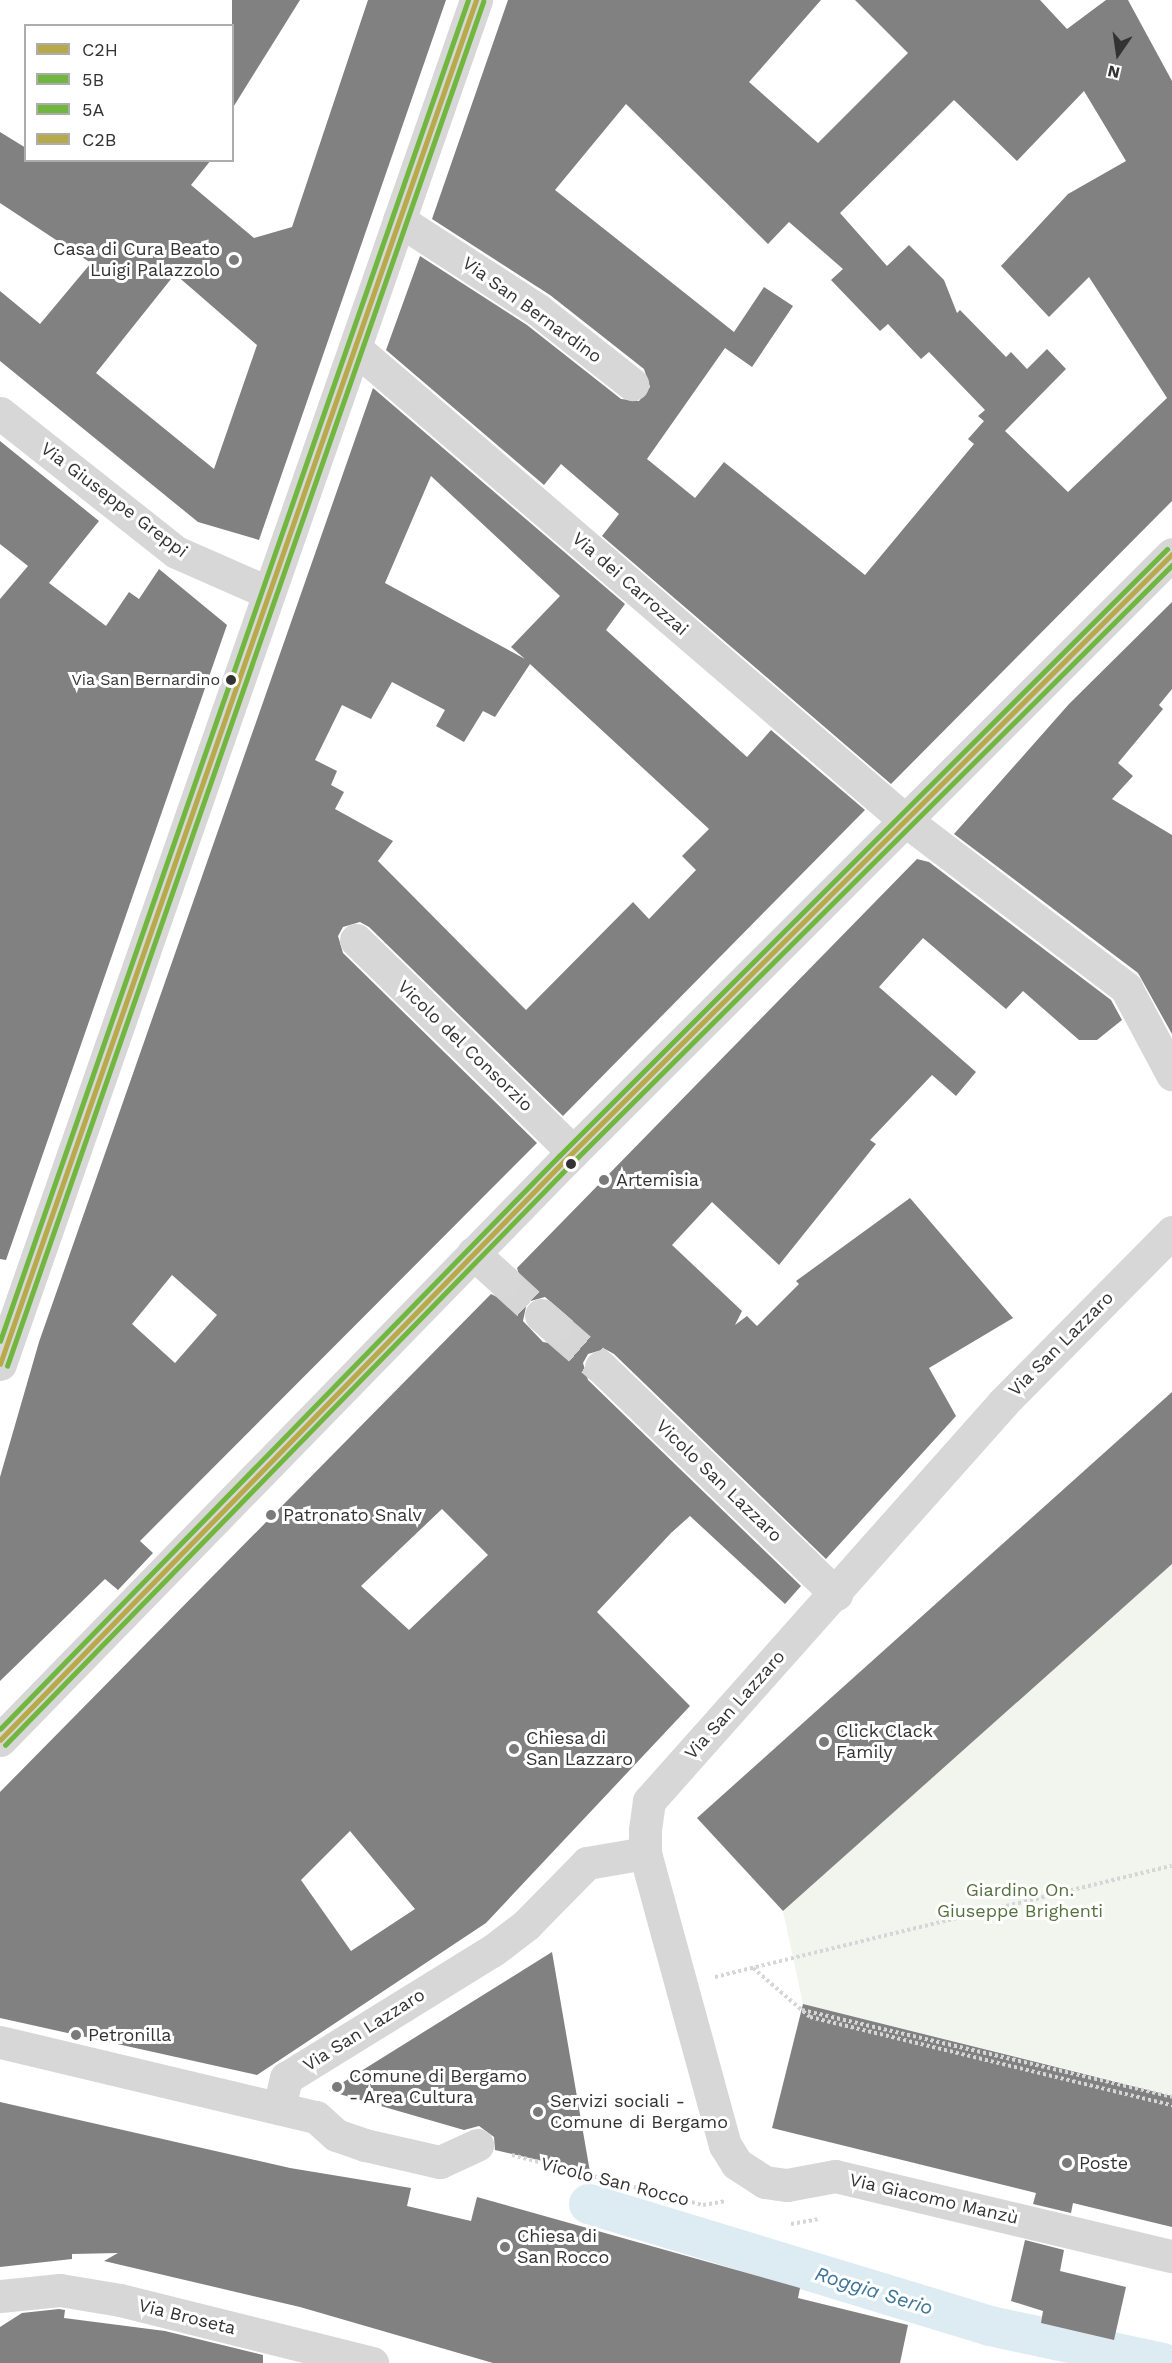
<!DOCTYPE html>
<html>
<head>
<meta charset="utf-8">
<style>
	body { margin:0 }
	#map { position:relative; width:1172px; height:2363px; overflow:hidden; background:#fff; font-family:"Work Sans",sans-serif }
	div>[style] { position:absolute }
	.green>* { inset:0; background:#f1f5ed }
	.canal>* { height:40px; margin:-20px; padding:0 20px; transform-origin:20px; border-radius:20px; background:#ddebf3 }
	.building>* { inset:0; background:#818181 }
	.street-tunnel>* { height:33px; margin-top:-16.5px; transform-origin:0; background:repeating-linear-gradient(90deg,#d6d6d6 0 33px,transparent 0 49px) }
	.path>* { height:4px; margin-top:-2px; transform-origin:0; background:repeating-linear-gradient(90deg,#d6d6d6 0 3px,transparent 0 6px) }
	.street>* { height:33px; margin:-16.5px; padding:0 16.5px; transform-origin:16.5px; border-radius:16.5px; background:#d7d7d7 }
	.bus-1>* { height:4.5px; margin:-2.25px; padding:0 2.25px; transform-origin:2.25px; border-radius:2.25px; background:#b7aa4a }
	.bus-2>* { height:4.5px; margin:-2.25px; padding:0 2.25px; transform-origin:2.25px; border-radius:2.25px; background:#71b73f }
	.bus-3>* { height:4.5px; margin:-2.25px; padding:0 2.25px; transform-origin:2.25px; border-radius:2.25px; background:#71b73f }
	.bus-4>* { height:4.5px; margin:-2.25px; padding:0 2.25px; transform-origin:2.25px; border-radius:2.25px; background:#b7aa4a }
	.dots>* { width:16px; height:16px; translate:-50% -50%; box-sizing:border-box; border:3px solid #fff; border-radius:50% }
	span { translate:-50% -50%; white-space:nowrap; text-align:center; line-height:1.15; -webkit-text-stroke:6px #fff; paint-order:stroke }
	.bus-label { font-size:16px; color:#333 }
	.right { translate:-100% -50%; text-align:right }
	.poi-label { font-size:18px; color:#333 }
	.left { translate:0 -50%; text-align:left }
	.street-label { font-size:18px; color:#333 }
	.park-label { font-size:18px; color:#56703f }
	.water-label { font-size:20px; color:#3f7597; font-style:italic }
	.legend { position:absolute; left:24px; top:24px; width:210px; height:138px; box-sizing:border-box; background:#fff; border:2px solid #adadad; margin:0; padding:8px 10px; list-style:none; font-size:18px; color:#333 }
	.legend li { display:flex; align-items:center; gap:12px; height:30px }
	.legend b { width:30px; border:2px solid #adadad }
	.north { position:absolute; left:1088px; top:24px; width:60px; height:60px; -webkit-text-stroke:4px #fff; paint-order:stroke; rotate:193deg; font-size:16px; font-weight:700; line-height:24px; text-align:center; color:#333 }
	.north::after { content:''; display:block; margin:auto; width:21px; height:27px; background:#333; clip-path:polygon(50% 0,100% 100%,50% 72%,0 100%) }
</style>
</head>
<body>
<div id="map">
	<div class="green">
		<i style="clip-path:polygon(1172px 1564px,1172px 2095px,803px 2004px,783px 1911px)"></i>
	</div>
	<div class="canal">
		<i style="left:589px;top:2204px;width:419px;rotate:16.9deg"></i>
		<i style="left:990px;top:2326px;width:176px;rotate:12.1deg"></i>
	</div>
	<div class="building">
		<i style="clip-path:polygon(232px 0,300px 0,232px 109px)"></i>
		<i style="clip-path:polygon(evenodd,368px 0,446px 0,259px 540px,198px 522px,0 361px,0 291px,40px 324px,91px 263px,0 203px,0 132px,26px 148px,26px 160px,211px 160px,191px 185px,254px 238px,292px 227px,368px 0,175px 274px,257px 345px,214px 469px,96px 373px,175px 274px)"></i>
		<i style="clip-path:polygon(evenodd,508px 0,821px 0,749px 82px,818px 143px,908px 53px,855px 0,1040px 0,1067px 29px,1106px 0,1128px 0,1172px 81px,1172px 501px,891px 784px,602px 536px,619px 514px,561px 464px,544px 485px,386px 350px,420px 256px,527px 325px,621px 399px,639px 401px,650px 387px,644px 369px,550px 295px,432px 219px,508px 0,1084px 91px,1126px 161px,1068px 194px,1001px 266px,1049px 317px,1089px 277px,1167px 398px,1068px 492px,1005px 431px,1066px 369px,1047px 349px,1027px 369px,1011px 352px,1006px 357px,960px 310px,957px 313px,944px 280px,909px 245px,887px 266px,840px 213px,954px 100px,1017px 161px,1084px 91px,508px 0,626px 104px,768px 244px,789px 222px,843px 269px,831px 280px,880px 331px,888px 324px,921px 359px,929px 352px,985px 410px,978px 416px,984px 421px,968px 439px,974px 444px,865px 575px,724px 462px,695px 498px,647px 459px,725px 348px,752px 367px,793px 306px,764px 287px,734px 332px,555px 190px,626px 104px)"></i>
		<i style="clip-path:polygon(evenodd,373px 388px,625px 604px,606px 630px,747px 757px,771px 730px,865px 810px,563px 1116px,369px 927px,360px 922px,343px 927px,338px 936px,343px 953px,537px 1143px,140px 1541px,153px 1553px,118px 1590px,105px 1579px,0 1681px,0 1477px,39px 1342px,373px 388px,431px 476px,560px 596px,511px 647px,525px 659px,385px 583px,431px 476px,373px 388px,530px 664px,709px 829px,682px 856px,696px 870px,649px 919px,633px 902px,526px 1010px,378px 861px,393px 841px,335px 809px,344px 792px,331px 785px,337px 771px,315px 760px,342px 705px,371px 719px,392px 682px,445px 710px,436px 726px,464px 742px,483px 711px,495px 717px,530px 664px,373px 388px,172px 1275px,217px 1315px,175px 1363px,132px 1324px,172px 1275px)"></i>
		<i style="clip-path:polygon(0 441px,99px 521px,49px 583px,106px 626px,129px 592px,139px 599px,159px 569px,227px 625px,6px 1260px,0 1259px,0 599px,28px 566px,0 544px)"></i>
		<i style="clip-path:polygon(1172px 602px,1172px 689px,1159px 705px,1163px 709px,1118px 763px,1133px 776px,1112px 799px,1172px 835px,1172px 1034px,1138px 973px,954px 834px,1069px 704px)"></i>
		<i style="clip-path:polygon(evenodd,917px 859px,929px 862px,1111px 1000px,1122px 1020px,1097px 1040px,1079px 1040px,1023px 991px,1006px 1009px,923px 938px,879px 987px,976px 1072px,956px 1096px,932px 1075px,870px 1140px,876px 1144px,779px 1265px,712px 1202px,672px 1245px,742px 1311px,735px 1325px,747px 1316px,757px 1326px,799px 1284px,796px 1281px,910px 1198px,1013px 1318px,929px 1368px,956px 1416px,826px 1559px,614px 1354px,605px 1349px,588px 1354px,583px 1363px,588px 1380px,801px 1586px,785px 1604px,690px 1516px,671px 1533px,597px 1612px,690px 1706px,486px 1923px,257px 2075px,0 2018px,0 1792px,491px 1294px,501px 1299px,517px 1294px,522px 1284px,517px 1268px,917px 859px,545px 1297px,573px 1321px,570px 1339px,561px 1345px,543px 1342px,523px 1321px,527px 1302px,545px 1297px,917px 859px,442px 1509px,488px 1555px,409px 1630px,361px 1586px,442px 1509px,917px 859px,350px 1831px,415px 1909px,351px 1951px,301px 1880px,350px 1831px)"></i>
		<i style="clip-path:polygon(1172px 1392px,1172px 1564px,783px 1911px,697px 1818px)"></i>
		<i style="clip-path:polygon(552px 1952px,590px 2172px,495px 2150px,494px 2137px,479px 2126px,464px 2130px,329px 2091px)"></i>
		<i style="clip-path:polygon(803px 2004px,1172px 2096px,1172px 2227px,1073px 2203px,1071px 2213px,1033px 2204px,1036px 2193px,772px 2128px)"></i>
		<i style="clip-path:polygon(0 2102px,290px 2168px,411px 2188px,407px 2206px,471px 2221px,477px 2197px,800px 2288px,798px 2298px,908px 2325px,900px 2363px,493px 2363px,300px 2307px,104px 2261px,118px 2253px,72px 2254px,72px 2259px,0 2267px)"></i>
		<i style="clip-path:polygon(1025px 2240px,1064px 2250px,1060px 2271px,1126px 2287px,1114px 2340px,1041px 2323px,1043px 2311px,1011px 2301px)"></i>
		<i style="clip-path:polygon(59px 2309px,65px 2310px,64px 2318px,165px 2331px,263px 2355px,263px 2363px,0 2363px,0 2327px,22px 2313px)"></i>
	</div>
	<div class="street-tunnel">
		<i style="left:504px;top:1281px;width:50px;rotate:42.6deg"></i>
		<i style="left:555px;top:1327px;width:61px;rotate:41deg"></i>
	</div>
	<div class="path">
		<i style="left:753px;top:1968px;width:75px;rotate:40.7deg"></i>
		<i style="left:810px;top:2017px;width:373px;rotate:13.7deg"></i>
		<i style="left:715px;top:1977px;width:470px;rotate:-13.7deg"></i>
		<i style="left:802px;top:2010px;width:380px;rotate:13.2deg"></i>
		<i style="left:512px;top:2155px;width:197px;rotate:14.7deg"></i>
		<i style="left:703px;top:2205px;width:22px;rotate:-10deg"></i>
		<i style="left:791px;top:2224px;width:27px;rotate:-10deg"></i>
	</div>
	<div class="street">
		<i style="left:399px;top:220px;width:166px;rotate:32.9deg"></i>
		<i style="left:538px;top:310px;width:120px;rotate:38.2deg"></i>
		<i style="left:355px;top:348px;width:725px;rotate:40.64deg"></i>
		<i style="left:905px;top:820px;width:278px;rotate:37.2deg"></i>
		<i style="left:1126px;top:988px;width:98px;rotate:61.9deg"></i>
		<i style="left:0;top:413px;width:224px;rotate:38.3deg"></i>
		<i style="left:176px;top:552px;width:99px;rotate:23.7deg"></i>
		<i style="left:356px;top:940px;width:303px;rotate:44.3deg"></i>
		<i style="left:1172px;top:1232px;width:240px;rotate:134.7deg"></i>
		<i style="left:1003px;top:1403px;width:533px;rotate:131.65deg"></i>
		<i style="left:649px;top:1801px;width:30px;rotate:98deg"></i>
		<i style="left:645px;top:1831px;width:22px;rotate:90deg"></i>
		<i style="left:645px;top:1853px;width:303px;rotate:74.7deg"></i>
		<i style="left:725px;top:2145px;width:22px;rotate:58deg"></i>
		<i style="left:737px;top:2164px;width:33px;rotate:33deg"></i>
		<i style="left:765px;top:2182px;width:22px;rotate:8deg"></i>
		<i style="left:787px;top:2185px;width:49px;rotate:-10.6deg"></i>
		<i style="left:835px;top:2176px;width:346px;rotate:13.4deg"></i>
		<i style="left:473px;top:1253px;width:42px;rotate:42.1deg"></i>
		<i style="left:541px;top:1315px;width:18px;rotate:41deg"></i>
		<i style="left:0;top:1364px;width:1445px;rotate:-70.76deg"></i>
		<i style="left:601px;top:1367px;width:327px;rotate:44deg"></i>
		<i style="left:0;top:1740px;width:808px;rotate:-45.75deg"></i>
		<i style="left:564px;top:1161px;width:859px;rotate:-44.95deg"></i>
		<i style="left:0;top:2042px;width:325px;rotate:13.4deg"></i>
		<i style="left:316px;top:2117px;width:27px;rotate:42deg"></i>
		<i style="left:336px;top:2135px;width:31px;rotate:19deg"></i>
		<i style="left:365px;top:2145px;width:77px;rotate:12.8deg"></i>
		<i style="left:440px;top:2162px;width:41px;rotate:-24.7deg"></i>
		<i style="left:279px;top:2108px;width:31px;rotate:-77deg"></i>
		<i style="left:286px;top:2078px;width:242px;rotate:-31.7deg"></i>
		<i style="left:492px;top:1951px;width:43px;rotate:-37.4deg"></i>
		<i style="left:526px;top:1925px;width:87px;rotate:-45.5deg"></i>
		<i style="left:587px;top:1863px;width:59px;rotate:-9.8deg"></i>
		<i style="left:0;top:2296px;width:60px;rotate:-5.7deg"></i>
		<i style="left:60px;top:2290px;width:61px;rotate:9.5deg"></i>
		<i style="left:120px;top:2300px;width:260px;rotate:14deg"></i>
	</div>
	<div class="bus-1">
		<i style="left:0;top:1740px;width:808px;rotate:-45.75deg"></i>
		<i style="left:564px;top:1161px;width:859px;rotate:-44.95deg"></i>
	</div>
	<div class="bus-2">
		<i style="left:7px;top:1366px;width:1445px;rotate:-70.76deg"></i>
		<i style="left:5px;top:1745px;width:808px;rotate:-45.75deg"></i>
		<i style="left:569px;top:1166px;width:851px;rotate:-44.9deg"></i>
	</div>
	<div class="bus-3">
		<i style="left:0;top:1341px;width:1420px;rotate:-70.76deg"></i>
		<i style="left:0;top:1729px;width:801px;rotate:-45.71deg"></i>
		<i style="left:559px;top:1156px;width:859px;rotate:-44.95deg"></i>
	</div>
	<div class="bus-4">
		<i style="left:0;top:1364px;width:1445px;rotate:-70.76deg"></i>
	</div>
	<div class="dots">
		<i style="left:234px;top:260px;background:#7a7a7a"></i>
		<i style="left:231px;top:680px;background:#333"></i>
		<i style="left:571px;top:1164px;background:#333"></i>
		<i style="left:604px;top:1180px;background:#7a7a7a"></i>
		<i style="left:271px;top:1515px;background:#7a7a7a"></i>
		<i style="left:824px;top:1742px;background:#7a7a7a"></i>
		<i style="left:514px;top:1749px;background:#7a7a7a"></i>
		<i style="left:76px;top:2035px;background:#7a7a7a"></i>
		<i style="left:337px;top:2087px;background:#7a7a7a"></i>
		<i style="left:538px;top:2112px;background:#7a7a7a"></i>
		<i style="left:1067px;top:2163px;background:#7a7a7a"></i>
		<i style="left:505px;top:2247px;background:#7a7a7a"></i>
	</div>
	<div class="bus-label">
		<span class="right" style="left:220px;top:680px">Via San Bernardino</span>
	</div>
	<div class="poi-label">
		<span class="right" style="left:220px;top:260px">Casa di Cura Beato<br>Luigi Palazzolo</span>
		<span class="left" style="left:616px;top:1180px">Artemisia</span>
		<span class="left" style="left:283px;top:1515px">Patronato Snalv</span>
		<span class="left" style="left:836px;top:1742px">Click Clack<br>Family</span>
		<span class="left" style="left:526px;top:1749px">Chiesa di<br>San Lazzaro</span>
		<span class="left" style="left:88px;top:2035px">Petronilla</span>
		<span class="left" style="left:349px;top:2087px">Comune di Bergamo<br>- Area Cultura</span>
		<span class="left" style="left:550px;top:2112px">Servizi sociali -<br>Comune di Bergamo</span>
		<span class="left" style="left:1079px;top:2163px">Poste</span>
		<span class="left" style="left:517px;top:2247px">Chiesa di<br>San Rocco</span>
	</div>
	<div class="street-label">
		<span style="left:532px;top:310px;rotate:36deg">Via San Bernardino</span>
		<span style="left:114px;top:500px;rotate:37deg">Via Giuseppe Greppi</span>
		<span style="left:630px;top:584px;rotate:41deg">Via dei Carrozzai</span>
		<span style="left:465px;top:1046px;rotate:44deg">Vicolo del Consorzio</span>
		<span style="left:1061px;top:1344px;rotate:-45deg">Via San Lazzaro</span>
		<span style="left:719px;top:1481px;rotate:44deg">Vicolo San Lazzaro</span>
		<span style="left:735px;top:1705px;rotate:-48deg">Via San Lazzaro</span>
		<span style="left:364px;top:2030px;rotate:-32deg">Via San Lazzaro</span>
		<span style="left:615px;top:2182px;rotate:14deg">Vicolo San Rocco</span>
		<span style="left:934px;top:2199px;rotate:13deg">Via Giacomo Manzù</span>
		<span style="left:187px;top:2317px;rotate:14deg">Via Broseta</span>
	</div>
	<div class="park-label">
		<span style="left:1020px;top:1901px">Giardino On.<br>Giuseppe Brighenti</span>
	</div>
	<div class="water-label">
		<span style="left:874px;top:2291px;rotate:17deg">Roggia Serio</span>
	</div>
	<ul class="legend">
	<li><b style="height:8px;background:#b7aa4a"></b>C2H</li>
	<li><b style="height:8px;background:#71b73f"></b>5B</li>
	<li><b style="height:8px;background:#71b73f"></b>5A</li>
	<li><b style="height:8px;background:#b7aa4a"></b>C2B</li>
	</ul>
	<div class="north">N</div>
</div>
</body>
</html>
